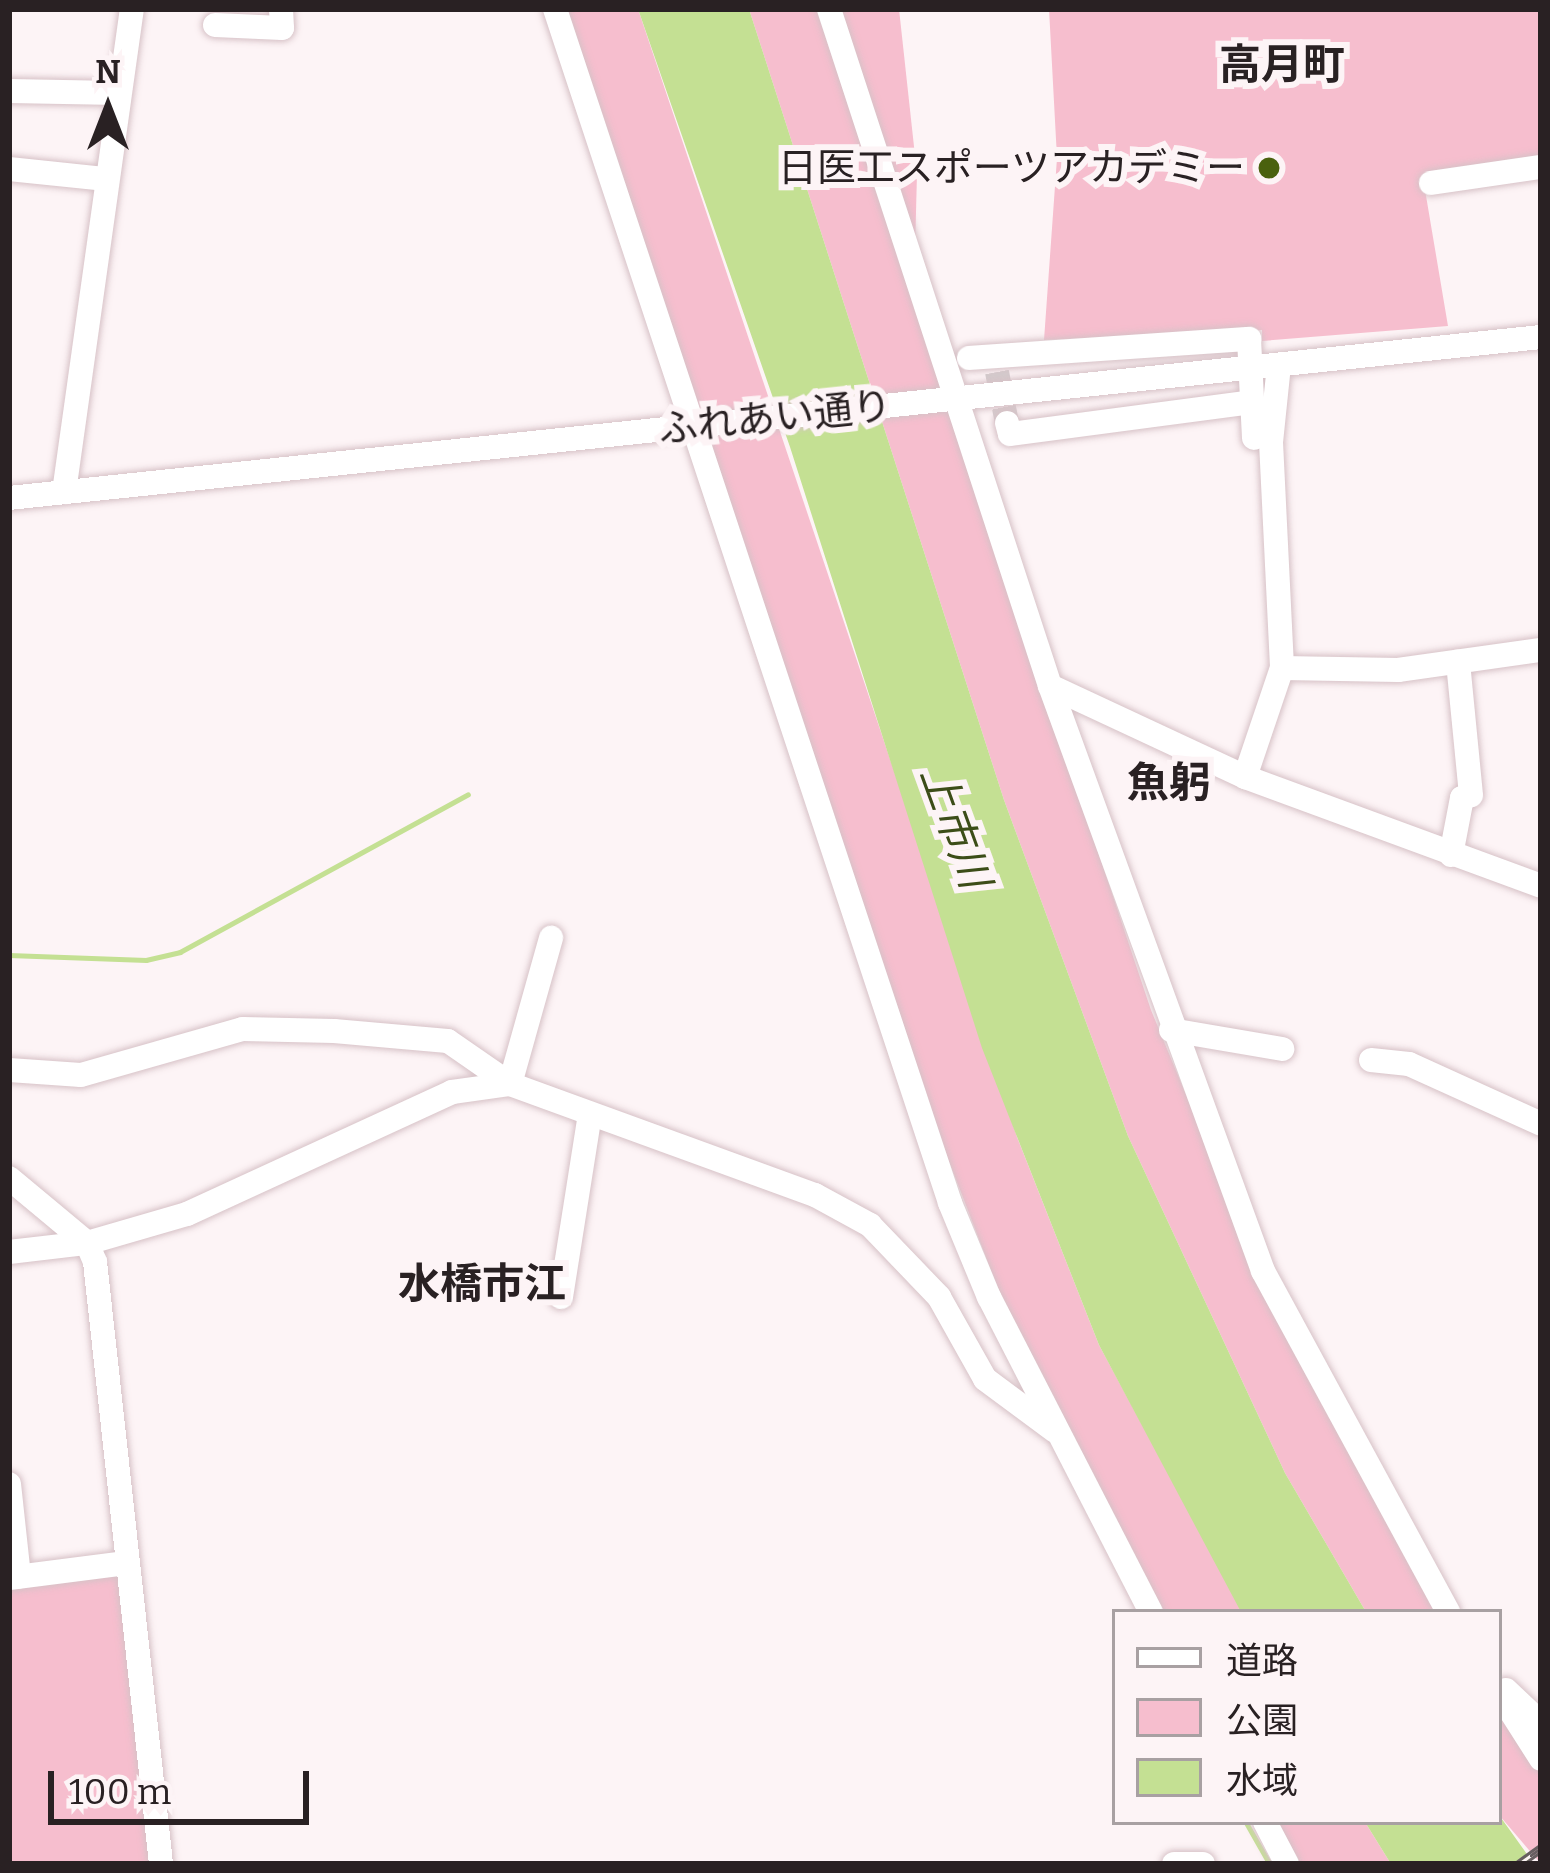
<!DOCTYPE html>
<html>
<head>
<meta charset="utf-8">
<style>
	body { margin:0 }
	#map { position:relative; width:1550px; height:1873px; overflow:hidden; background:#fdf4f6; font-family:Bitter,"Noto Sans JP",serif }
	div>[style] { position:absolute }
	.green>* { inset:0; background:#f6bece }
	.water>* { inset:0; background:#c4e093 }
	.stream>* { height:4.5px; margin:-2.25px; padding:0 2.25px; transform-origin:2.25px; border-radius:2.25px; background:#c4e093 }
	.minor-tunnel>* { height:24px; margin-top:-12px; transform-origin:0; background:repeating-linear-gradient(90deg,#d3cacc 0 24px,transparent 0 36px) }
	.roads { filter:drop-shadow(0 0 3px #d7c2c7) drop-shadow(0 0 3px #d7c2c7) }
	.minor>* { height:24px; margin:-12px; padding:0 12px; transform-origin:12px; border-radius:12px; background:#fff }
	.rail>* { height:9px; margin-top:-4.5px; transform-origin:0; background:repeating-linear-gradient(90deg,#fdf4f6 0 14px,#665e60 0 28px); box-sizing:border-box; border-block:3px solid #665e60 }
	.dots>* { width:33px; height:33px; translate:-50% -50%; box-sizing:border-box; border:6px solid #fdf4f6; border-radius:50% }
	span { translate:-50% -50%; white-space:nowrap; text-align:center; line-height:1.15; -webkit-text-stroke:12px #fdf4f6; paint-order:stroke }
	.poi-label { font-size:39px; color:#292123 }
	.right { translate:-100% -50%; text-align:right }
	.street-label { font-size:39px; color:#292123 }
	.neighbourhood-label { font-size:42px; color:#292123; font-weight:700 }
	.water-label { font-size:42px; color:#3c4d18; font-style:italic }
	.frame { position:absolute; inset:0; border:12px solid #292123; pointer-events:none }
	.legend { position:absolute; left:1112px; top:1609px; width:390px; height:216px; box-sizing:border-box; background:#fdf4f6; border:3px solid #a8a0a2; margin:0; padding:15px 21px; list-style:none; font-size:36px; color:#292123 }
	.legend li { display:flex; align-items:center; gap:24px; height:60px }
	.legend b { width:60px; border:3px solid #a8a0a2 }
	.north { position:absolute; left:48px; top:48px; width:120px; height:120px; -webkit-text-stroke:9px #fdf4f6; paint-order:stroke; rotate:0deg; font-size:33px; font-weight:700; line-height:48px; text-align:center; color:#292123 }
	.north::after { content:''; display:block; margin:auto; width:42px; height:54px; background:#292123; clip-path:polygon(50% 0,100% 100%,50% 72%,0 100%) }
	.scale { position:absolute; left:48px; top:1771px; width:261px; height:54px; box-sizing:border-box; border:6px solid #292123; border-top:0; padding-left:15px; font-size:36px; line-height:42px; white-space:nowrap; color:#292123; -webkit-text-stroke:9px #fdf4f6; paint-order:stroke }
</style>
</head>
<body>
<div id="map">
	<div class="green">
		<i style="clip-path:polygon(567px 9px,638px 9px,1017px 1137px,1099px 1345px,1243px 1612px,1157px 1612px,1009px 1317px,937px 1130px)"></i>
		<i style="clip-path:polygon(749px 9px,816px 9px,1151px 1010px,1273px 1306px,1439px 1612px,1366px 1612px,1285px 1473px,1128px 1136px,1004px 800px)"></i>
		<i style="clip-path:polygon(840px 9px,899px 9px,917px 174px,915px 250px)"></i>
		<i style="clip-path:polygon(1049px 9px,1540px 9px,1541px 158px,1423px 178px,1448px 326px,1262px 341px,1262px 330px,1044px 340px,1057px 158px)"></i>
		<i style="clip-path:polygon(126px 1563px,155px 1864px,9px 1864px,9px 1578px)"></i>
		<i style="clip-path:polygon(1499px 1698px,1541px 1739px,1541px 1864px,1499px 1815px)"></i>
		<i style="clip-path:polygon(1278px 1822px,1365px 1822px,1391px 1864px,1301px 1864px)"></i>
	</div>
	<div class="water">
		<i style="clip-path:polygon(638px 9px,749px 9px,1004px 800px,1128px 1136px,1285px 1473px,1366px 1612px,1241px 1612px,1099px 1345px,982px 1048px,790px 447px)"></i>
		<i style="clip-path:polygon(1499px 1815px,1534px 1864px,1391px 1864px,1365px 1822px,1499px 1822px)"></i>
	</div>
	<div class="stream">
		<i style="left:9px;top:955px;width:137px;rotate:2.1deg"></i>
		<i style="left:146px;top:960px;width:35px;rotate:-13deg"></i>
		<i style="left:180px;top:952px;width:328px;rotate:-28.7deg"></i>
		<i style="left:1246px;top:1822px;width:48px;rotate:60.3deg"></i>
	</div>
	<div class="minor-tunnel">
		<i style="left:997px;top:372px;width:52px;rotate:78.9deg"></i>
	</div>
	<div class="roads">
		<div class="minor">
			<i style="left:555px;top:9px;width:1258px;rotate:71.69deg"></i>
			<i style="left:950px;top:1203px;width:102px;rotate:67.5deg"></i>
			<i style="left:989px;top:1297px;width:354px;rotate:62.8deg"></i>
			<i style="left:829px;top:9px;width:712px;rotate:71.92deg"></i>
			<i style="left:1050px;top:686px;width:623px;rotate:69.99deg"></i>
			<i style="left:1263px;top:1271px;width:388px;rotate:61.5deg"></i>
			<i style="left:215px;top:25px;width:67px;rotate:2.6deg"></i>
			<i style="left:282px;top:28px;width:19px;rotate:-93deg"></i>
			<i style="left:9px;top:91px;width:109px;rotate:1.1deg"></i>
			<i style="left:9px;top:169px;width:98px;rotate:5.9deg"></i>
			<i style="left:1431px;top:183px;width:111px;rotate:-8.3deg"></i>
			<i style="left:969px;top:358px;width:281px;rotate:-3.9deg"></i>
			<i style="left:1249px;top:339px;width:99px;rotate:87.1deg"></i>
			<i style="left:1279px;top:365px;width:77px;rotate:95.9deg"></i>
			<i style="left:1271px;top:442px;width:226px;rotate:87.2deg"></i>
			<i style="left:1007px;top:423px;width:11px;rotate:75deg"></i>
			<i style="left:1010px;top:434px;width:245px;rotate:-7.5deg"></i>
			<i style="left:64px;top:492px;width:488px;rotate:-82deg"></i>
			<i style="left:9px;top:498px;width:1540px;rotate:-6deg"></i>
			<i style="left:1050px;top:686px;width:215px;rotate:25deg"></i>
			<i style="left:1245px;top:777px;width:315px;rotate:20.2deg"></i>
			<i style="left:1245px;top:777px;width:115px;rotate:-71.3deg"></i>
			<i style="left:1282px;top:668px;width:116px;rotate:1deg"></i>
			<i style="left:1398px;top:670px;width:144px;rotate:-8deg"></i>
			<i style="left:1451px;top:855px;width:58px;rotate:-79.1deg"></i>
			<i style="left:1462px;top:798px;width:9px;rotate:-18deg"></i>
			<i style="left:1471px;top:795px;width:134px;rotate:-95.6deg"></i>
			<i style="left:1171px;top:1030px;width:113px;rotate:9.7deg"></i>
			<i style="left:1371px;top:1060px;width:38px;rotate:6deg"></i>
			<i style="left:1409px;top:1064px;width:145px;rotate:24.4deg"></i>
			<i style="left:9px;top:1070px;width:72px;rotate:4deg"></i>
			<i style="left:81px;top:1075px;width:168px;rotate:-15.9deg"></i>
			<i style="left:243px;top:1029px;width:91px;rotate:1.3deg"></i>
			<i style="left:334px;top:1031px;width:114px;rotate:5deg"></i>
			<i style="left:448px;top:1041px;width:75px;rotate:34.7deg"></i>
			<i style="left:510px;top:1084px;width:152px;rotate:-74.3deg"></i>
			<i style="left:9px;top:1178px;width:102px;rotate:39.8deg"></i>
			<i style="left:87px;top:1243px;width:21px;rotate:67deg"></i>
			<i style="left:95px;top:1262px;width:606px;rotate:83.74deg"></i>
			<i style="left:9px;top:1252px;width:79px;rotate:-6.6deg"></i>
			<i style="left:87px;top:1243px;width:104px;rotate:-16.2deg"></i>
			<i style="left:187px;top:1214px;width:292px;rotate:-24.7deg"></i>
			<i style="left:452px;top:1092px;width:59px;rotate:-7.9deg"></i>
			<i style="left:510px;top:1084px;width:325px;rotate:20deg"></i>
			<i style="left:815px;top:1195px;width:63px;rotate:28.6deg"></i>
			<i style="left:870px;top:1225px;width:100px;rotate:46.2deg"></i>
			<i style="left:939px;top:1297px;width:94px;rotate:60.7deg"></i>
			<i style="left:985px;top:1379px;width:87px;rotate:36.6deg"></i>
			<i style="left:561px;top:1297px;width:185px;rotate:-81deg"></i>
			<i style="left:9px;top:1484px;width:93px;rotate:83.8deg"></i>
			<i style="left:9px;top:1578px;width:118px;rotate:-7.3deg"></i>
			<i style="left:1506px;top:1690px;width:48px;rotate:43.3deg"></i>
			<i style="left:1499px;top:1693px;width:78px;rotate:57.5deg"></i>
			<i style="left:1265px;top:1822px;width:47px;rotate:62.4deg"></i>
			<i style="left:1174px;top:1864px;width:29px"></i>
		</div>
	</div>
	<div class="rail">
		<i style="left:1519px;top:1864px;width:27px;rotate:-36deg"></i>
	</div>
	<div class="dots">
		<i style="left:1269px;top:168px;background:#4a610e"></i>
	</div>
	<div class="poi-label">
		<span class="right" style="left:1245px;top:168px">日医工スポーツアカデミー</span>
	</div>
	<div class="street-label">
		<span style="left:775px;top:418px;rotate:-6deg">ふれあい通り</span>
	</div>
	<div class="neighbourhood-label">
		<span style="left:1282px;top:65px">高月町</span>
		<span style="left:1169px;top:783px">魚躬</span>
		<span style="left:482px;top:1284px">水橋市江</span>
	</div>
	<div class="water-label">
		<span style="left:955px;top:827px;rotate:70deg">上市川</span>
	</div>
	<div class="frame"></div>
	<ul class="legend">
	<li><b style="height:15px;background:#fff"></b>道路</li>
	<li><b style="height:33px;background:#f6bece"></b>公園</li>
	<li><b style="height:33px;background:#c4e093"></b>水域</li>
	</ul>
	<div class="north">N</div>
	<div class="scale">100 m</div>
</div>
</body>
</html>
